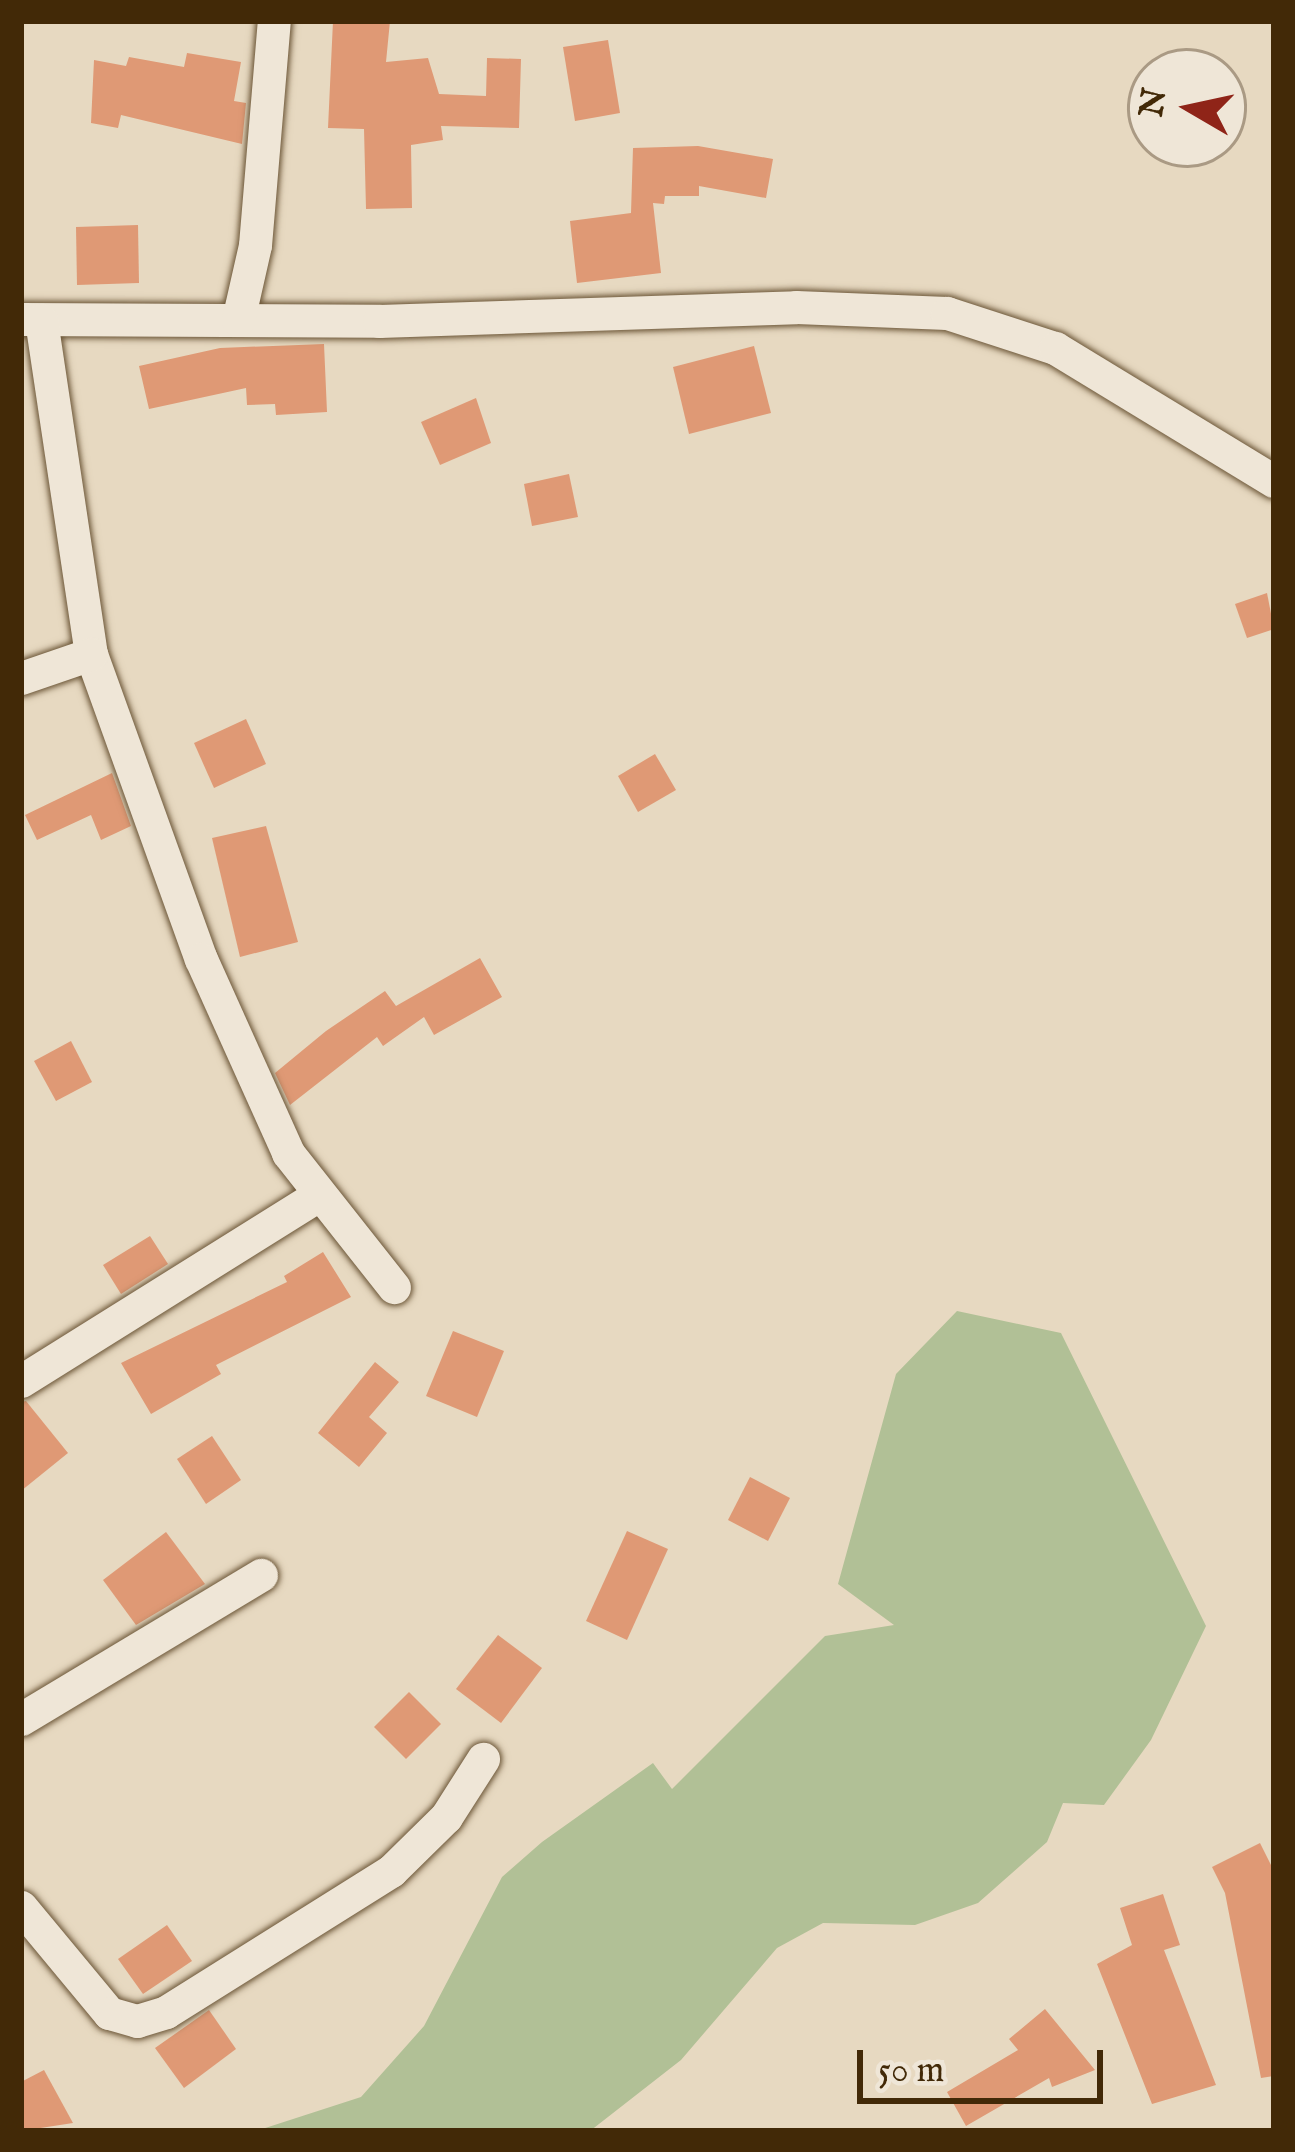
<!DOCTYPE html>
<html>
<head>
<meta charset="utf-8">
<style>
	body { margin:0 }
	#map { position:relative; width:1295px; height:2152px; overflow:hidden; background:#e7d9c1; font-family:"IM FELL English",serif }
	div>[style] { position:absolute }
	.green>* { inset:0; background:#b1c096 }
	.building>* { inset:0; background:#df9975 }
	.roads { filter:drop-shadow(0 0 3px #6b5536) drop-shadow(0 0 3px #6b5536) }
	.minor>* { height:33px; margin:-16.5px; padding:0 16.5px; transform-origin:16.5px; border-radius:16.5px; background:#efe6d7 }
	span { translate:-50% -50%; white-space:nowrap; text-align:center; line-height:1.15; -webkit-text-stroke:12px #efe6d7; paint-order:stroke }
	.frame { position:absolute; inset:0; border:24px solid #422907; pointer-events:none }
	.north { position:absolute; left:1127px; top:48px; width:120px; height:120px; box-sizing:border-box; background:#efe6d7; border:3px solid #aa9a84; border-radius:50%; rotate:279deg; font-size:33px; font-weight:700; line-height:48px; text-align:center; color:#422907 }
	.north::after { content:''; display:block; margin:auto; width:42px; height:54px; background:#8f2418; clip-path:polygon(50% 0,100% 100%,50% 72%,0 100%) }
	.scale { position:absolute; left:857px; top:2050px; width:246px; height:54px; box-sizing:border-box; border:6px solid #422907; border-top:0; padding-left:15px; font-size:36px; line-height:42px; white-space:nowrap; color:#422907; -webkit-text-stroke:9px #efe6d7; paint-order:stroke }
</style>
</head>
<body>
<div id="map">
	<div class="green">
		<i style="clip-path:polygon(957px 1311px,1061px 1333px,1206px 1626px,1151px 1740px,1104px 1805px,1063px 1803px,1047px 1842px,978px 1903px,915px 1925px,823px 1923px,777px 1948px,681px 2060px,590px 2131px,256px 2131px,361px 2097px,424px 2026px,502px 1877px,542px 1842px,653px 1763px,672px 1789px,825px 1636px,894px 1625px,838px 1584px,896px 1374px)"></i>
	</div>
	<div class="building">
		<i style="clip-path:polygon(333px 21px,390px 21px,386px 62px,428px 58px,439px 94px,486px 96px,487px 58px,521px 59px,519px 128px,441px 126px,443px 140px,411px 145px,412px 208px,366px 209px,364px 129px,328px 128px)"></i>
		<i style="clip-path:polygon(608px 40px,620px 113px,575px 121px,563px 47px)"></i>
		<i style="clip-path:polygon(187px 53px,241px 62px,234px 101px,246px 103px,242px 144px,121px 115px,118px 128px,91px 123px,94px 60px,126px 66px,129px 57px,184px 67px)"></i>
		<i style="clip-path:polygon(698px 146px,773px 159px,766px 198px,699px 186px,699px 196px,665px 196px,664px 204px,653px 203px,661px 273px,577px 283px,570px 221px,631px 213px,633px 148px)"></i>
		<i style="clip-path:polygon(138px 225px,139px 283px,77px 285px,76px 227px)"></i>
		<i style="clip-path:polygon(324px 344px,327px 412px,276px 415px,275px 404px,247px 405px,246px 388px,149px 409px,139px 366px,220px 348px)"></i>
		<i style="clip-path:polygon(754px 346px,771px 413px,689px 434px,673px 367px)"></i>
		<i style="clip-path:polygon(476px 398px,491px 443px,440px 465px,421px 422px)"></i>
		<i style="clip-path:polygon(569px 474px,578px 517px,532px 526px,524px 484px)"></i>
		<i style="clip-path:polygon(1267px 593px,1274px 629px,1247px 638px,1235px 604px)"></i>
		<i style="clip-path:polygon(246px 719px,266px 764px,214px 788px,194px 743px)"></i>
		<i style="clip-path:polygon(655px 754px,676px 790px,638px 812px,618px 776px)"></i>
		<i style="clip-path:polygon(112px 773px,131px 826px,101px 840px,91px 815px,37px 840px,25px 815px)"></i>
		<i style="clip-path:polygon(266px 826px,298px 942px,240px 957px,212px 838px)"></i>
		<i style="clip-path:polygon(480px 958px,502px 997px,434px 1035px,424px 1017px,383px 1046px,377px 1037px,290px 1105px,275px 1073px,326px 1031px,385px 991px,396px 1006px)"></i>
		<i style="clip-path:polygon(71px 1041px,92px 1082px,56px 1101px,34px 1061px)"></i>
		<i style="clip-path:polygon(150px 1236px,168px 1264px,121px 1294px,103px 1265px)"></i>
		<i style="clip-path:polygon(323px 1252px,351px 1297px,216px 1365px,221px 1374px,151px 1414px,121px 1363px,287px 1282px,284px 1276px)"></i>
		<i style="clip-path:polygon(453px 1331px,504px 1351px,477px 1417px,426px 1396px)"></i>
		<i style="clip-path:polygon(375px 1362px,399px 1382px,369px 1417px,387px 1433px,359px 1467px,318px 1433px)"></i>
		<i style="clip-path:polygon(26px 1401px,68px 1453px,21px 1491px,21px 1402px)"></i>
		<i style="clip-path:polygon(212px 1436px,241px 1480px,206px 1504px,177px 1459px)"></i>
		<i style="clip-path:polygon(750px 1477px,790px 1498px,768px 1541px,728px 1520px)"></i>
		<i style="clip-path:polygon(627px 1531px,668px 1549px,627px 1640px,586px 1621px)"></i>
		<i style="clip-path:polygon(166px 1532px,205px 1584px,136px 1625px,103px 1580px)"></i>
		<i style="clip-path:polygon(498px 1635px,542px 1668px,501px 1723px,456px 1689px)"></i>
		<i style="clip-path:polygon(409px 1692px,441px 1724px,406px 1759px,374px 1727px)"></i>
		<i style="clip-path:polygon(1260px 1843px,1274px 1871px,1274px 2076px,1261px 2078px,1225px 1893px,1212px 1867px)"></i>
		<i style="clip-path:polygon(1163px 1894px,1180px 1945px,1164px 1950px,1216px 2085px,1152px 2104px,1097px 1964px,1132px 1945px,1120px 1908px)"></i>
		<i style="clip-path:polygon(167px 1925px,192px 1961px,143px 1994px,118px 1959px)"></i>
		<i style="clip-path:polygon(1045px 2009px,1095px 2070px,1052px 2087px,1049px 2078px,966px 2126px,947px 2092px,1018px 2050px,1009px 2039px)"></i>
		<i style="clip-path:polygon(209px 2010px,236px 2049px,184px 2088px,155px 2048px)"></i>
		<i style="clip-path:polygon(44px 2070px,73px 2123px,21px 2131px,21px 2082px)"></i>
	</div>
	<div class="roads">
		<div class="minor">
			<i style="left:21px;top:319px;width:358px;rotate:0.3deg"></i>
			<i style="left:379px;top:321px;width:417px;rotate:-1.9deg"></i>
			<i style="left:796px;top:307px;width:151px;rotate:2.3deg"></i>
			<i style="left:947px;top:313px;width:114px;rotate:18deg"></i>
			<i style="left:1055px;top:348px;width:256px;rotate:31.3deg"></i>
			<i style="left:41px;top:320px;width:338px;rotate:81.5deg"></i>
			<i style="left:91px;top:654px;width:324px;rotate:70.2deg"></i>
			<i style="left:201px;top:959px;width:213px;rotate:65.8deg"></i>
			<i style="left:288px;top:1153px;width:171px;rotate:51.7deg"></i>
			<i style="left:238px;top:320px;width:77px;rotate:-77.2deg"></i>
			<i style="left:255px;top:245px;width:225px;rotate:-85.2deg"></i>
			<i style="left:21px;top:678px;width:74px;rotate:-18.9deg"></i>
			<i style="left:21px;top:1381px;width:349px;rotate:-32deg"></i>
			<i style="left:21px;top:1719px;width:280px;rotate:-31deg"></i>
			<i style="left:21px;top:1907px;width:138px;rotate:50.3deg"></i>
			<i style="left:109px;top:2013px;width:29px;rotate:16deg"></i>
			<i style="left:137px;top:2021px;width:30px;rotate:-17deg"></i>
			<i style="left:166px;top:2012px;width:266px;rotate:-32.1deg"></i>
			<i style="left:391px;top:1871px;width:77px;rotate:-44.5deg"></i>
			<i style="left:446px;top:1817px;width:69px;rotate:-57.5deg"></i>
		</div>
	</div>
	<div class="frame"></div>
	<div class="north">N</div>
	<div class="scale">50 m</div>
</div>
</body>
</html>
